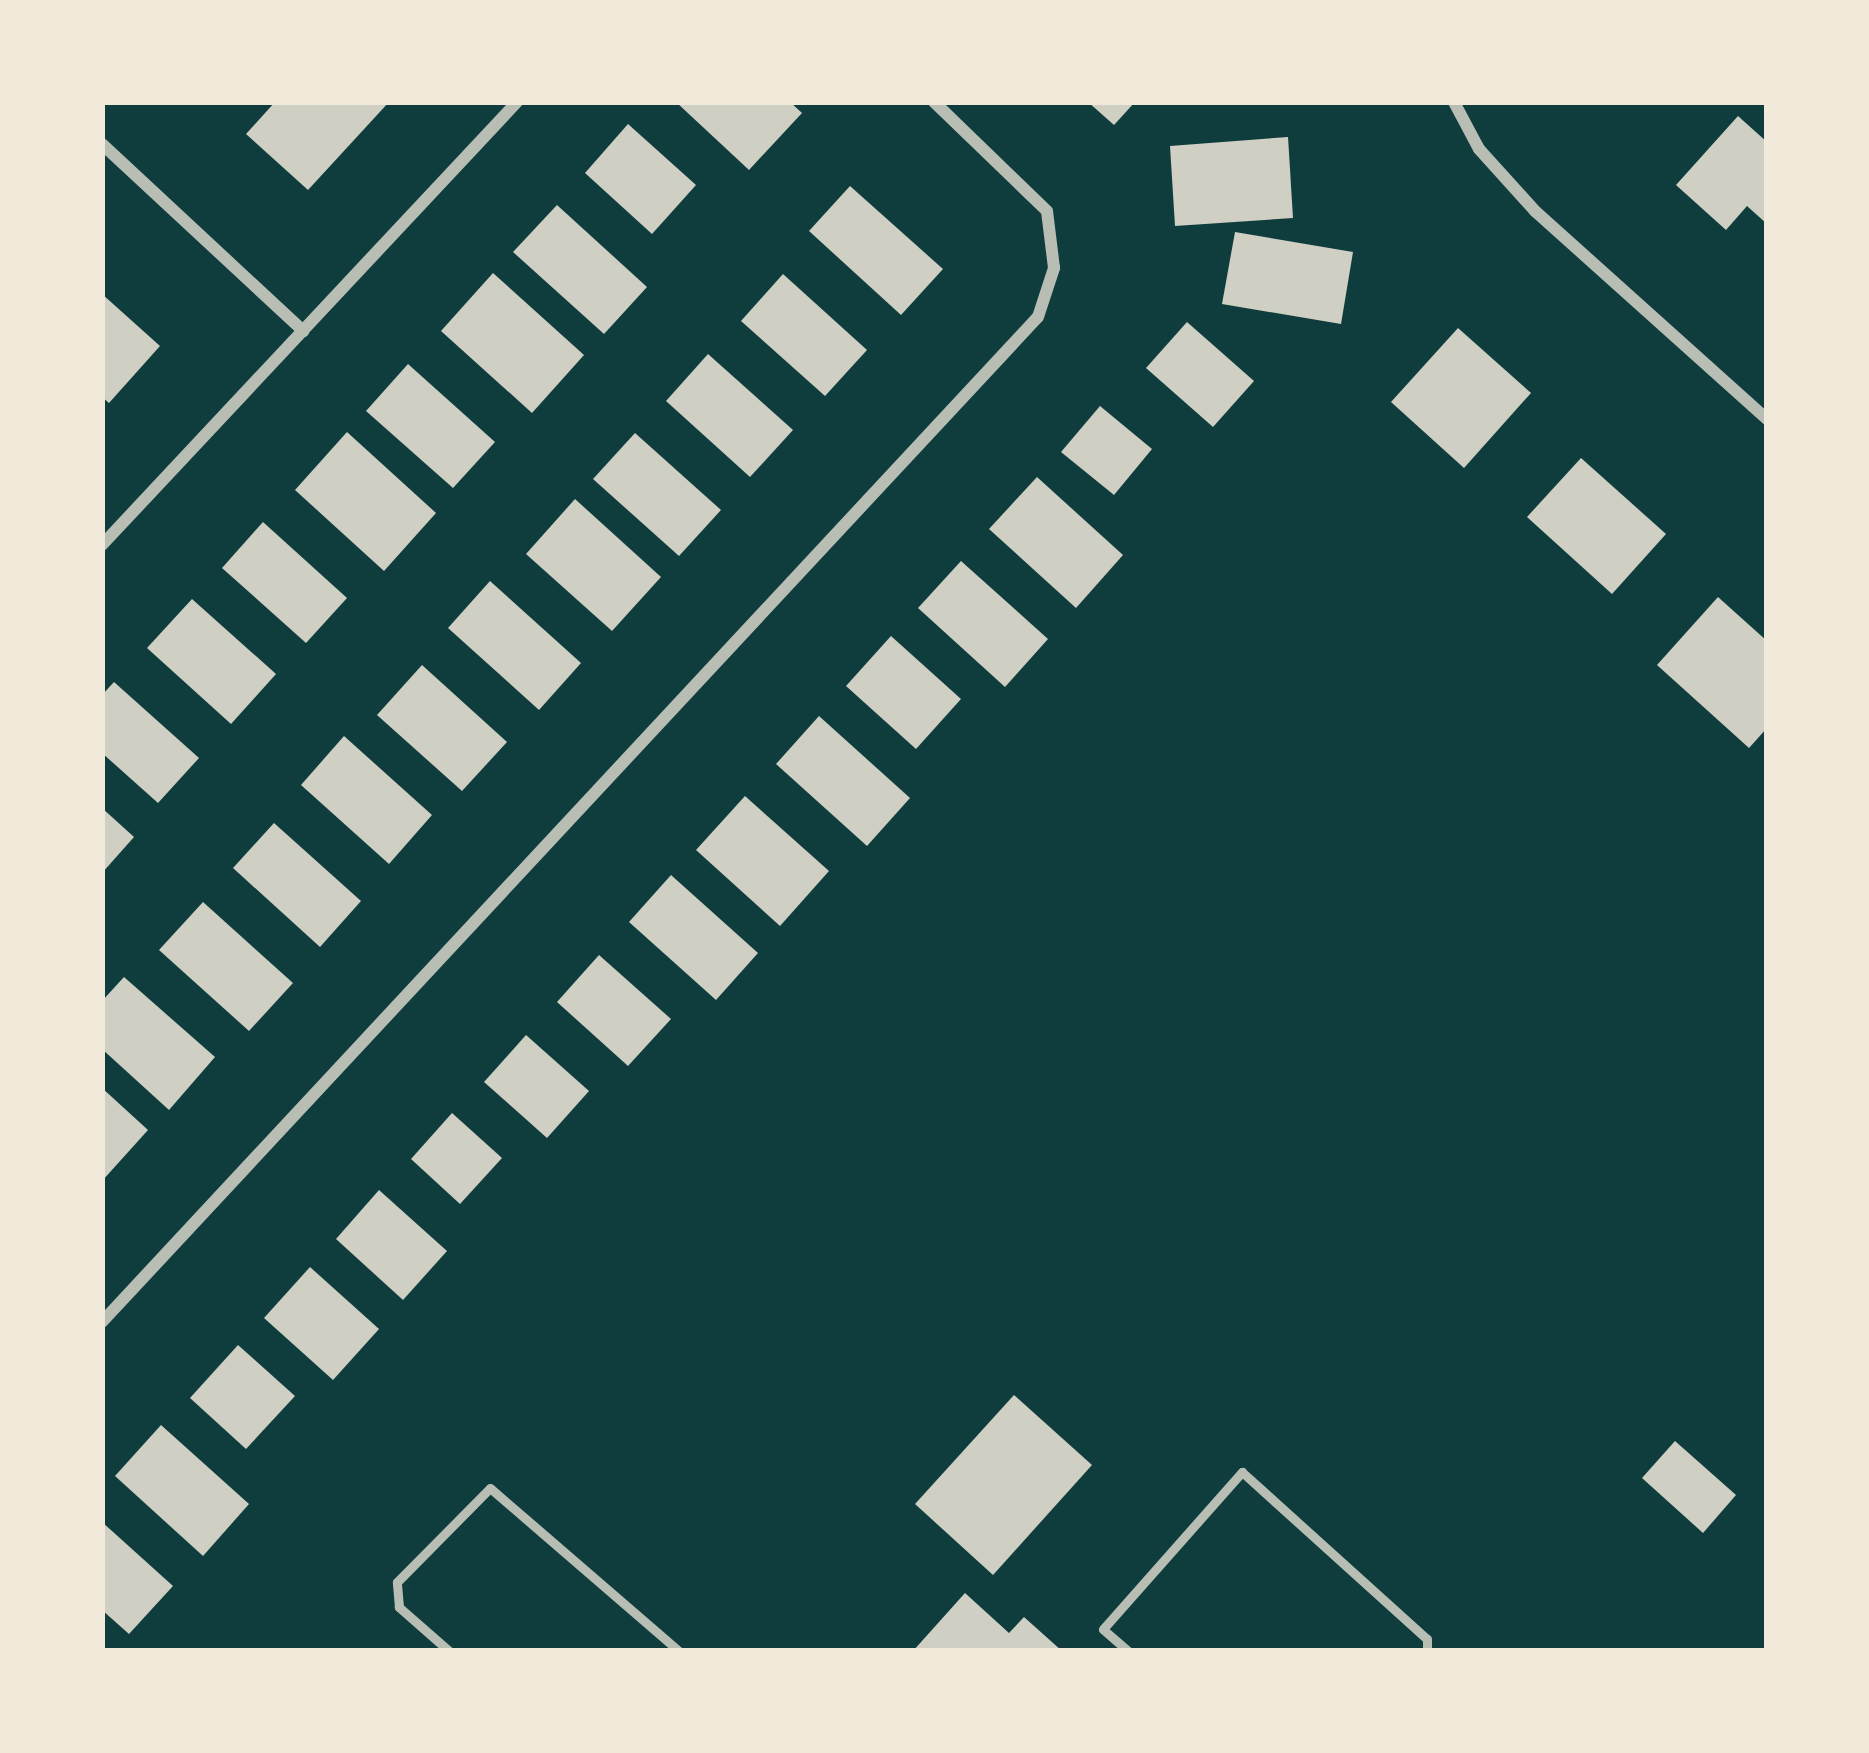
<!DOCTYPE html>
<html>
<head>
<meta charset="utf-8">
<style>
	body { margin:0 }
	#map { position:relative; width:1869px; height:1753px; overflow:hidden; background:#0f3d3e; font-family:"PT Serif",serif }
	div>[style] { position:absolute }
	.building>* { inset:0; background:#cfcfc3 }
	.service>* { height:9px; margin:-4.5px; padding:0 4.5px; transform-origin:4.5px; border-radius:4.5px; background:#b8beb3 }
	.minor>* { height:12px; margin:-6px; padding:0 6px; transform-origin:6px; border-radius:6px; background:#b8beb3 }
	span { translate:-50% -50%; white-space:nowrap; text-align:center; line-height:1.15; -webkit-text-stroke:10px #f1e9da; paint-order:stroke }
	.frame { position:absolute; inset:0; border:105px solid #f1e9da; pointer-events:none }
</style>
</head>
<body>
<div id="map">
	<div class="building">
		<i style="clip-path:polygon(275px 102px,389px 102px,308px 190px,246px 134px)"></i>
		<i style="clip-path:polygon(676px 102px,790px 102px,802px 113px,749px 170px)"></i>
		<i style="clip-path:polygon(1088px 102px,1135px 102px,1114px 125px)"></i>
		<i style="clip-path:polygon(1738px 116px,1767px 142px,1767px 224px,1747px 206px,1726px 230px,1676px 185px)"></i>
		<i style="clip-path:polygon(628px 124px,696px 185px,652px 234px,585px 173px)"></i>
		<i style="clip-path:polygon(1288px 137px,1293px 218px,1175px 226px,1170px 146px)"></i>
		<i style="clip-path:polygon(850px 186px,943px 269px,901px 315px,809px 231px)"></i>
		<i style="clip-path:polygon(557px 205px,647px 287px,604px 334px,513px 252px)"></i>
		<i style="clip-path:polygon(1235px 232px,1353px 252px,1341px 324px,1222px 304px)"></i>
		<i style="clip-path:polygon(493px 273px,584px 355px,532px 413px,441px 331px)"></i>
		<i style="clip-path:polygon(783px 274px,867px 350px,825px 396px,741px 321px)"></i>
		<i style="clip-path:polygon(102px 294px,160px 346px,109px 403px,102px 397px)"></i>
		<i style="clip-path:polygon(1187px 322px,1254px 381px,1213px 427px,1146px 368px)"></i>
		<i style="clip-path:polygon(1458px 328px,1531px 393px,1464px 468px,1391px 402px)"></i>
		<i style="clip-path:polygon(708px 354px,793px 430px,750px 477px,666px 401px)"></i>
		<i style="clip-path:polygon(408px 364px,495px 442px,453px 488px,366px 411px)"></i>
		<i style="clip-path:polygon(1100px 406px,1152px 449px,1114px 495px,1061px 452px)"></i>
		<i style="clip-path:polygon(347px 432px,436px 513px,384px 571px,295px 490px)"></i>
		<i style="clip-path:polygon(635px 433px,721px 510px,679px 556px,593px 479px)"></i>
		<i style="clip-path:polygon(1581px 458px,1666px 534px,1612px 594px,1527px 517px)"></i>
		<i style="clip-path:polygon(1037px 477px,1123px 555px,1076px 608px,989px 529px)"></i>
		<i style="clip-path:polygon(575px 499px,661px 577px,612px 631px,526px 554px)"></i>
		<i style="clip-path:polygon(263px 522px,347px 598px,306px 643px,222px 568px)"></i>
		<i style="clip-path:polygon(961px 561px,1048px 639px,1005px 687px,918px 608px)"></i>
		<i style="clip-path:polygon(490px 581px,581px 663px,539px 710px,448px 628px)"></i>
		<i style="clip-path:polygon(1718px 597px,1767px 641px,1767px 728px,1749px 748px,1657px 665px)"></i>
		<i style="clip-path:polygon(192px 599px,276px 674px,231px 724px,147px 648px)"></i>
		<i style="clip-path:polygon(891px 636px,961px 699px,916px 749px,846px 686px)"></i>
		<i style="clip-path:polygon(422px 665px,507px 742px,462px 791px,377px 715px)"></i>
		<i style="clip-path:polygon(114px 682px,199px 758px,158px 803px,102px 753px,102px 695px)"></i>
		<i style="clip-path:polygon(819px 716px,910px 798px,867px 846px,776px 764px)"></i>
		<i style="clip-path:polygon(344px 736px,432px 815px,389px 864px,301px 785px)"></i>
		<i style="clip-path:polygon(745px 796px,829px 871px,780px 926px,696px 850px)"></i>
		<i style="clip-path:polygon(102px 808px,134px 837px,102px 873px)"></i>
		<i style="clip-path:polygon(274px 823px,361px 901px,320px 947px,233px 868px)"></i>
		<i style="clip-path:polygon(671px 875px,758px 953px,716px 1000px,629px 922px)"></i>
		<i style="clip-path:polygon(203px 902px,293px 983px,249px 1031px,159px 950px)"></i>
		<i style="clip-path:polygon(599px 955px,671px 1019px,628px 1066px,557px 1002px)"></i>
		<i style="clip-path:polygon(124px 977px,215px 1057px,169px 1110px,102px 1049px,102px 1001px)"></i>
		<i style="clip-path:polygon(526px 1035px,589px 1091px,547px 1138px,484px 1082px)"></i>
		<i style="clip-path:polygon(102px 1088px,148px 1130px,102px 1181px)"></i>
		<i style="clip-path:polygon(452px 1113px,502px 1158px,460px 1204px,411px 1159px)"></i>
		<i style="clip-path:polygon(379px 1190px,447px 1251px,403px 1300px,336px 1239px)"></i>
		<i style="clip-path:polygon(310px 1267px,379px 1329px,333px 1380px,264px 1318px)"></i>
		<i style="clip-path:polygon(238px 1345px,295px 1396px,246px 1449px,190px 1398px)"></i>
		<i style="clip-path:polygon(1014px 1395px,1092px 1465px,993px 1575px,915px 1504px)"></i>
		<i style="clip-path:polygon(161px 1425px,249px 1504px,203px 1556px,115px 1476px)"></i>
		<i style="clip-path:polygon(1675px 1441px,1736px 1495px,1703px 1533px,1642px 1478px)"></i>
		<i style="clip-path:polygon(102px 1522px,173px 1586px,129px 1634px,102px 1610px)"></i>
		<i style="clip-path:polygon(965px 1593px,1009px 1633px,1024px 1617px,1062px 1651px,913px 1651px)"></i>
	</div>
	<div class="service">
		<i style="left:449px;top:1651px;width:67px;rotate:-138.7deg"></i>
		<i style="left:399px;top:1607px;width:25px;rotate:-95deg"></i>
		<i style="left:397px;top:1582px;width:132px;rotate:-45.3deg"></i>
		<i style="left:490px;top:1488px;width:250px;rotate:40.8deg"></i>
		<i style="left:1128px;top:1651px;width:33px;rotate:-139deg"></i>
		<i style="left:1103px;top:1629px;width:210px;rotate:-48.5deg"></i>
		<i style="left:1242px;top:1472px;width:249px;rotate:42.1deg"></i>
		<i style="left:1427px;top:1639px;width:12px;rotate:90deg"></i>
	</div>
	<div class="minor">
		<i style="left:1454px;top:102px;width:53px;rotate:62deg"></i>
		<i style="left:1479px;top:149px;width:84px;rotate:47.9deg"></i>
		<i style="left:1535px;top:211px;width:312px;rotate:41.9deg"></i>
		<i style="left:102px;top:144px;width:275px;rotate:42.9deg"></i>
		<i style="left:102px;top:545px;width:607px;rotate:-46.87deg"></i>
		<i style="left:102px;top:1322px;width:1373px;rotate:-47.04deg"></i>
		<i style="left:1038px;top:317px;width:52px;rotate:-71.9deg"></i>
		<i style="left:1054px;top:268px;width:57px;rotate:-97deg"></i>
		<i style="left:1047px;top:211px;width:157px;rotate:-136deg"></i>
	</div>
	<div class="frame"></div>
</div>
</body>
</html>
